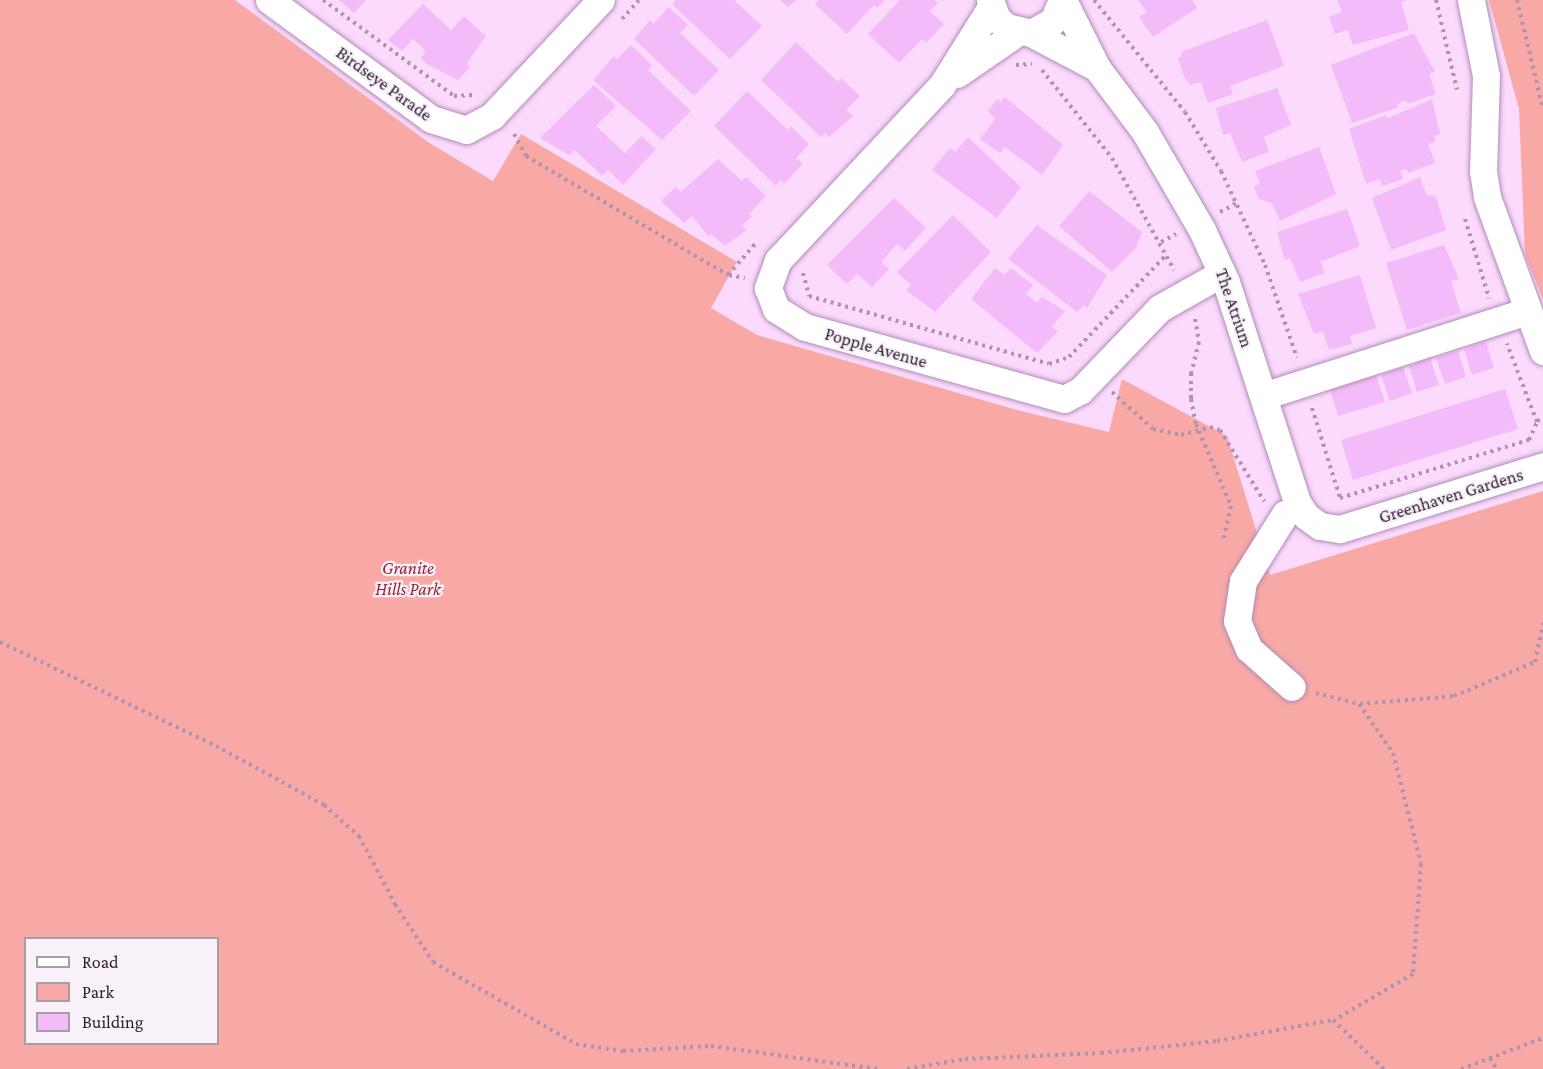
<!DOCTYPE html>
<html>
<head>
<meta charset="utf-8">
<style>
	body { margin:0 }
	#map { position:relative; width:1543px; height:1069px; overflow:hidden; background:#fbdafe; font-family:"Crimson Pro",serif }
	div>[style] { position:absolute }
	.green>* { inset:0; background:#f9a9a5 }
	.building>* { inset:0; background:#f3bbf9 }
	.path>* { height:4px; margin-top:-2px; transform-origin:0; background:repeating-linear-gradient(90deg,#ad93b0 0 3px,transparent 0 7.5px) }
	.roads { filter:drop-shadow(0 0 2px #b28cb6) drop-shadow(0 0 2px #b28cb6) }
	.minor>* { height:27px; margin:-13.5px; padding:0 13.5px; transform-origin:13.5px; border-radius:13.5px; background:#fff }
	span { translate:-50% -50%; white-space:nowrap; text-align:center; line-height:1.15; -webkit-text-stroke:4.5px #f9f1fa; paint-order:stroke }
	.street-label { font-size:18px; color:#2d1e2e }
	.park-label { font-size:18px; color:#9c2129; font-style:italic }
	.legend { position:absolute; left:24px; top:937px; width:195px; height:108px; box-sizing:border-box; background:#f9f1fa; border:2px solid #a79da8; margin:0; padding:8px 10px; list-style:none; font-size:18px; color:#2d1e2e }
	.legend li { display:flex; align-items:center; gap:12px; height:30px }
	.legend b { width:30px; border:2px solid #a79da8 }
</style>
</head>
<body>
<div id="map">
	<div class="green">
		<i style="clip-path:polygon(evenodd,0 0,235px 0,428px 142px,493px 181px,521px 134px,737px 262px,711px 308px,757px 335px,1021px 411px,1109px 432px,1122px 379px,1227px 436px,1270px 575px,1543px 491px,1543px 1069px,0 1069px,0 0,26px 938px,218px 938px,218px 1044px,26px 1044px,26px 938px)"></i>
		<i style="clip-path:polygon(1489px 0,1543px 0,1543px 299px,1525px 254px,1519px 109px)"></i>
	</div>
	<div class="building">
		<i style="clip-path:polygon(339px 0,366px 0,354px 13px)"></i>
		<i style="clip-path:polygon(675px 0,734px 0,762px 26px,730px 59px,673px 5px)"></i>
		<i style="clip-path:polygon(780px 0,797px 0,788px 7px)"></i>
		<i style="clip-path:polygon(819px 0,885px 0,877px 8px,874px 5px,847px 34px,815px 4px)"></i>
		<i style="clip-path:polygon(900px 0,934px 0,938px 3px,930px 11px,944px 24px,926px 43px,922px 39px,899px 63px,868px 34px)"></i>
		<i style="clip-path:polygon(1138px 0,1192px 0,1197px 8px,1153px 37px,1139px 17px,1147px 12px)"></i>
		<i style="clip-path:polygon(1337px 0,1407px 0,1401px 2px,1409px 30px,1353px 45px,1348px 30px,1335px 34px,1329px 17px,1342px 12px)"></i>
		<i style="clip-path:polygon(423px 4px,451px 30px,464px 16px,486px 36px,467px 63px,470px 67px,458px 80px,427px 64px,421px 58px,426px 51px,413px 39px,402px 51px,388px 40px)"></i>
		<i style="clip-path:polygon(669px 7px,688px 25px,680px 33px,719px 70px,694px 96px,634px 39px,650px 20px,653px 24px)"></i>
		<i style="clip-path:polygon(1267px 20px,1284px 66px,1230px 86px,1233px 94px,1208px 103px,1201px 82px,1191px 85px,1185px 79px,1178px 58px,1182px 56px,1181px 52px)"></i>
		<i style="clip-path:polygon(1414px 33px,1435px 72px,1429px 74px,1436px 94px,1408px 104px,1406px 100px,1397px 104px,1399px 107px,1352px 123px,1331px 65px)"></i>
		<i style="clip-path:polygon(796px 42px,838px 82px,841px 78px,860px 96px,846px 110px,853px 116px,829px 137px,825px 133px,821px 137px,761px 80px)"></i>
		<i style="clip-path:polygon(631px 45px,652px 65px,648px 70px,691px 111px,662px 140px,593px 80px,614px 56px,617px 59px)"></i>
		<i style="clip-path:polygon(594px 85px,616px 106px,596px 126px,625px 153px,641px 136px,656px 149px,623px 185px,608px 170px,602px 176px,575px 150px,569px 155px,540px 138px)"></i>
		<i style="clip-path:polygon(1277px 88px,1291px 125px,1264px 137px,1269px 152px,1242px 162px,1230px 133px,1223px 135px,1216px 108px)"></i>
		<i style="clip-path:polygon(747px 91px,788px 130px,791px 126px,809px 144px,796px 158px,803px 164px,784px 184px,781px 180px,776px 186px,714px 126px)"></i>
		<i style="clip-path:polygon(1005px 97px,1063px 145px,1042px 175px,1005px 147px,1000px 153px,980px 139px,995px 119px,988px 111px,997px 99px,1001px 102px)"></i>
		<i style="clip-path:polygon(1432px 99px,1440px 134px,1434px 136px,1436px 141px,1428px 144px,1435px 163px,1408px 173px,1407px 169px,1400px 171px,1403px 179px,1382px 186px,1380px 179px,1366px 184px,1349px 129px,1386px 115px,1388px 118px)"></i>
		<i style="clip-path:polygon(968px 137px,1021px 187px,997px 218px,932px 170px,950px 148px,955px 152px)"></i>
		<i style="clip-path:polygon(1319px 147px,1336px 194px,1280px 221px,1272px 203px,1259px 199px,1254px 187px,1260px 183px,1255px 171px)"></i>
		<i style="clip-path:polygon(718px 159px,742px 181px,746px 177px,766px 196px,749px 214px,752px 216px,742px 226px,747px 230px,725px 246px,711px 234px,709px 237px,692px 216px,684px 223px,661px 201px,675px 187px,681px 192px)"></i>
		<i style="clip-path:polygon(1420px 177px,1426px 194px,1436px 197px,1446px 230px,1391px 250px,1372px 198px)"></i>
		<i style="clip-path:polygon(1089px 191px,1142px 232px,1136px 248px,1112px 272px,1059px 226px)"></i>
		<i style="clip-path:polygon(894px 198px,926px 228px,905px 251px,897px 244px,881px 262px,889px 269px,872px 287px,857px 274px,847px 284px,827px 265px)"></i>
		<i style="clip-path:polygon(1347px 209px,1360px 246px,1321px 262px,1325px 273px,1300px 282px,1290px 258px,1285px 260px,1277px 232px)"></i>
		<i style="clip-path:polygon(953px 215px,991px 252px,935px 312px,906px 290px,911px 285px,897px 272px)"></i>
		<i style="clip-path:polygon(1037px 225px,1107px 275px,1087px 308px,1084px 305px,1077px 312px,1008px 259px)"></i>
		<i style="clip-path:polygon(1444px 245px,1459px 279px,1451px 281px,1461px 313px,1407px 330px,1386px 263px)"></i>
		<i style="clip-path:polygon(995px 268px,1005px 275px,1011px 268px,1033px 285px,1026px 294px,1037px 303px,1042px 297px,1065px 311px,1052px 327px,1058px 331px,1037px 353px,971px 299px)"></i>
		<i style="clip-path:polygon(1360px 275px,1376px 328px,1350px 336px,1352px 344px,1329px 350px,1323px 332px,1314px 334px,1298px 294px)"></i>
		<i style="clip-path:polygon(1486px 342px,1494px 368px,1472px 375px,1464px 349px)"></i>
		<i style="clip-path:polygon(1458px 351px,1466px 377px,1445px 384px,1436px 358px)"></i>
		<i style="clip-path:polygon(1430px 358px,1439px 385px,1417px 392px,1409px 366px)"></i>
		<i style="clip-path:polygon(1403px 367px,1412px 393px,1390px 401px,1381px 375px)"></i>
		<i style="clip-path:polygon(1376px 375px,1385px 402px,1338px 416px,1330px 390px)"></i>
		<i style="clip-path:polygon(1505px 389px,1518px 429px,1353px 480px,1341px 440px)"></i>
	</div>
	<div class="path">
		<i style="left:323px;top:0;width:162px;rotate:36.2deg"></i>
		<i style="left:454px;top:96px;width:19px;rotate:-3deg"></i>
		<i style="left:1094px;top:0;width:144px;rotate:50.9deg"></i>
		<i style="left:1185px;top:112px;width:69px;rotate:58.6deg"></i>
		<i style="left:1221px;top:171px;width:104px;rotate:64.9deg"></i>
		<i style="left:1265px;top:265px;width:98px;rotate:71deg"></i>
		<i style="left:1436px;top:0;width:92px;rotate:76.9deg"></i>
		<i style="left:1517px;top:0;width:112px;rotate:76.6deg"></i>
		<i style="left:622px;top:19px;width:25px;rotate:-48deg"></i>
		<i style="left:1016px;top:65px;width:16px;rotate:-4deg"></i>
		<i style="left:1042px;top:70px;width:112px;rotate:51.5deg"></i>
		<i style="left:1112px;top:158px;width:128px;rotate:61deg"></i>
		<i style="left:514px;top:134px;width:25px;rotate:61deg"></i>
		<i style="left:526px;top:156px;width:234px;rotate:30.5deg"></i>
		<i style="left:728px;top:275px;width:43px;rotate:-48.8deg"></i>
		<i style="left:1220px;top:212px;width:19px;rotate:-28deg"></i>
		<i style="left:1465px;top:219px;width:83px;rotate:73.1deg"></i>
		<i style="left:1161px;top:242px;width:17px;rotate:-28deg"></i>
		<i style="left:803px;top:273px;width:24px;rotate:75deg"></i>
		<i style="left:809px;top:296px;width:249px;rotate:15.8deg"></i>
		<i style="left:1049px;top:364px;width:21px;rotate:-19deg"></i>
		<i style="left:1069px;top:357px;width:142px;rotate:-46.4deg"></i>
		<i style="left:729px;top:275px;width:16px;rotate:11deg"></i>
		<i style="left:1195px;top:319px;width:23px;rotate:80deg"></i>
		<i style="left:1199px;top:342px;width:32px;rotate:104deg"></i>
		<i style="left:1191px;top:373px;width:26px;rotate:90deg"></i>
		<i style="left:1191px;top:399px;width:25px;rotate:79deg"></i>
		<i style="left:1196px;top:424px;width:89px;rotate:66.9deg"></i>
		<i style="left:1231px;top:506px;width:35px;rotate:103deg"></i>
		<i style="left:1112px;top:392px;width:55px;rotate:42.1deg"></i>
		<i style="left:1153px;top:429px;width:29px;rotate:12deg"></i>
		<i style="left:1181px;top:435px;width:30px;rotate:-15deg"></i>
		<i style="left:1210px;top:427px;width:10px;rotate:17deg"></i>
		<i style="left:1220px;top:430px;width:84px;rotate:58.2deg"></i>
		<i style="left:1312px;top:408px;width:94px;rotate:72.7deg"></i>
		<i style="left:1340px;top:498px;width:198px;rotate:-17.1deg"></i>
		<i style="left:1529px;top:440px;width:20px;rotate:-66deg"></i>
		<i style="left:1537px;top:422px;width:84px;rotate:-111deg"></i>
		<i style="left:1537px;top:421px;width:7px;rotate:-27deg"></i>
		<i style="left:0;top:642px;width:240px;rotate:25.7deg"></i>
		<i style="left:216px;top:746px;width:123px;rotate:28.6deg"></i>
		<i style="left:324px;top:805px;width:47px;rotate:41.5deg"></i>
		<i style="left:359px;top:836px;width:77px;rotate:62.1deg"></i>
		<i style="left:395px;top:904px;width:69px;rotate:56.8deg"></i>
		<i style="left:433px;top:962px;width:165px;rotate:29.8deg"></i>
		<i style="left:576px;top:1044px;width:48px;rotate:8.5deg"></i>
		<i style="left:623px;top:1051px;width:88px;rotate:-3.3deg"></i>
		<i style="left:711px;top:1046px;width:168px;rotate:7.9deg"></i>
		<i style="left:1316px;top:693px;width:44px;rotate:14.3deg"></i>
		<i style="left:1359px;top:704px;width:60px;rotate:55.2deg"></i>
		<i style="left:1393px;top:753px;width:114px;rotate:75.8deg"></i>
		<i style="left:1421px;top:864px;width:110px;rotate:94.2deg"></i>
		<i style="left:1413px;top:974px;width:91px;rotate:149.8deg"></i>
		<i style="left:1360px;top:704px;width:94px;rotate:-4.9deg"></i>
		<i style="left:1454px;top:696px;width:88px;rotate:-22.8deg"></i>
		<i style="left:1535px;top:662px;width:40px;rotate:-78deg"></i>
		<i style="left:1490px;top:1058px;width:13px;rotate:58deg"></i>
		<i style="left:907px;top:1069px;width:59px;rotate:-9.8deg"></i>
		<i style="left:965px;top:1059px;width:136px;rotate:-2.5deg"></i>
		<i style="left:1101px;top:1053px;width:117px;rotate:-5.9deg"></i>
		<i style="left:1217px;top:1041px;width:118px;rotate:-10.3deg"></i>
		<i style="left:1333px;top:1020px;width:71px;rotate:43.9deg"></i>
		<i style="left:1461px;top:1069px;width:88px;rotate:-20.7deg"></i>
	</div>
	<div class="roads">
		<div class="minor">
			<i style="left:269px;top:0;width:201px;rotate:36.3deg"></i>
			<i style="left:431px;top:119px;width:37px;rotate:17deg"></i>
			<i style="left:466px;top:130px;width:30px;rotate:-28deg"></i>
			<i style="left:492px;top:116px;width:159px;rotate:-46.8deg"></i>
			<i style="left:990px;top:0;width:19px;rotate:69deg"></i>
			<i style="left:997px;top:18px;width:13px;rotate:45deg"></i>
			<i style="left:1006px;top:27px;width:26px;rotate:13deg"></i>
			<i style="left:1031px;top:33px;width:25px;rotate:-29deg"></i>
			<i style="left:1053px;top:21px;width:23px;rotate:-67deg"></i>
			<i style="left:1063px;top:0;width:76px;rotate:63.4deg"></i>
			<i style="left:1097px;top:68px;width:80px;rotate:53.1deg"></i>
			<i style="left:1145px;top:132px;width:113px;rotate:59.8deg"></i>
			<i style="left:1202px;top:230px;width:57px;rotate:65.2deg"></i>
			<i style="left:1226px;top:282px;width:231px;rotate:72.1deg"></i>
			<i style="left:1297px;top:502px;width:17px;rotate:57deg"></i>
			<i style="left:1306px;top:516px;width:17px;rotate:36deg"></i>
			<i style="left:1320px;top:526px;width:20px;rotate:9deg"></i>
			<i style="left:1340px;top:529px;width:213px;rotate:-17.2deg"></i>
			<i style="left:1471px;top:0;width:77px;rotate:78.8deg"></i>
			<i style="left:1486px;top:76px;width:95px;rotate:91.8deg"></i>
			<i style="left:1483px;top:171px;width:26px;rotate:81deg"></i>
			<i style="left:1487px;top:197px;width:164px;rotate:70deg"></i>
			<i style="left:991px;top:7px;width:92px;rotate:122.1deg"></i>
			<i style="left:942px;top:85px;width:240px;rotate:133.1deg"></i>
			<i style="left:778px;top:260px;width:30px;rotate:110deg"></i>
			<i style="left:768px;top:288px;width:22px;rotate:69deg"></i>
			<i style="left:776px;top:309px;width:34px;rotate:32deg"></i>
			<i style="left:805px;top:327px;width:269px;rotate:15.5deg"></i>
			<i style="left:1064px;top:399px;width:18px;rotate:-27deg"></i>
			<i style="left:1080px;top:391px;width:115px;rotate:-46.1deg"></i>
			<i style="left:1160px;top:308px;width:71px;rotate:-29.4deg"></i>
			<i style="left:1031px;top:33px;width:75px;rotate:27.9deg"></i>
			<i style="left:957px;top:74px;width:74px;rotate:-34.5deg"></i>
			<i style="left:1263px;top:396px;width:277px;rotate:-17.8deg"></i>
			<i style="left:1285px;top:514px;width:79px;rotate:122.1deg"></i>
			<i style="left:1243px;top:581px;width:40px;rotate:98.5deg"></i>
			<i style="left:1237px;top:621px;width:30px;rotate:67deg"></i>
			<i style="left:1249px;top:649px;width:57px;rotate:41.5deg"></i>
		</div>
	</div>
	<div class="street-label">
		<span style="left:384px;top:84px;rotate:36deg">Birdseye Parade</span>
		<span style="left:1234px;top:308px;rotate:71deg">The Atrium</span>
		<span style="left:876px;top:348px;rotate:16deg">Popple Avenue</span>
		<span style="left:1451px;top:496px;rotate:-17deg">Greenhaven Gardens</span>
	</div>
	<div class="park-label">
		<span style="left:408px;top:579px">Granite<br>Hills Park</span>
	</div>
	<ul class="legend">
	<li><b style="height:8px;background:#fff"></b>Road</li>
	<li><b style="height:16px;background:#f9a9a5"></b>Park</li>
	<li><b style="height:16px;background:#f3bbf9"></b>Building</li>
	</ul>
</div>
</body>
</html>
